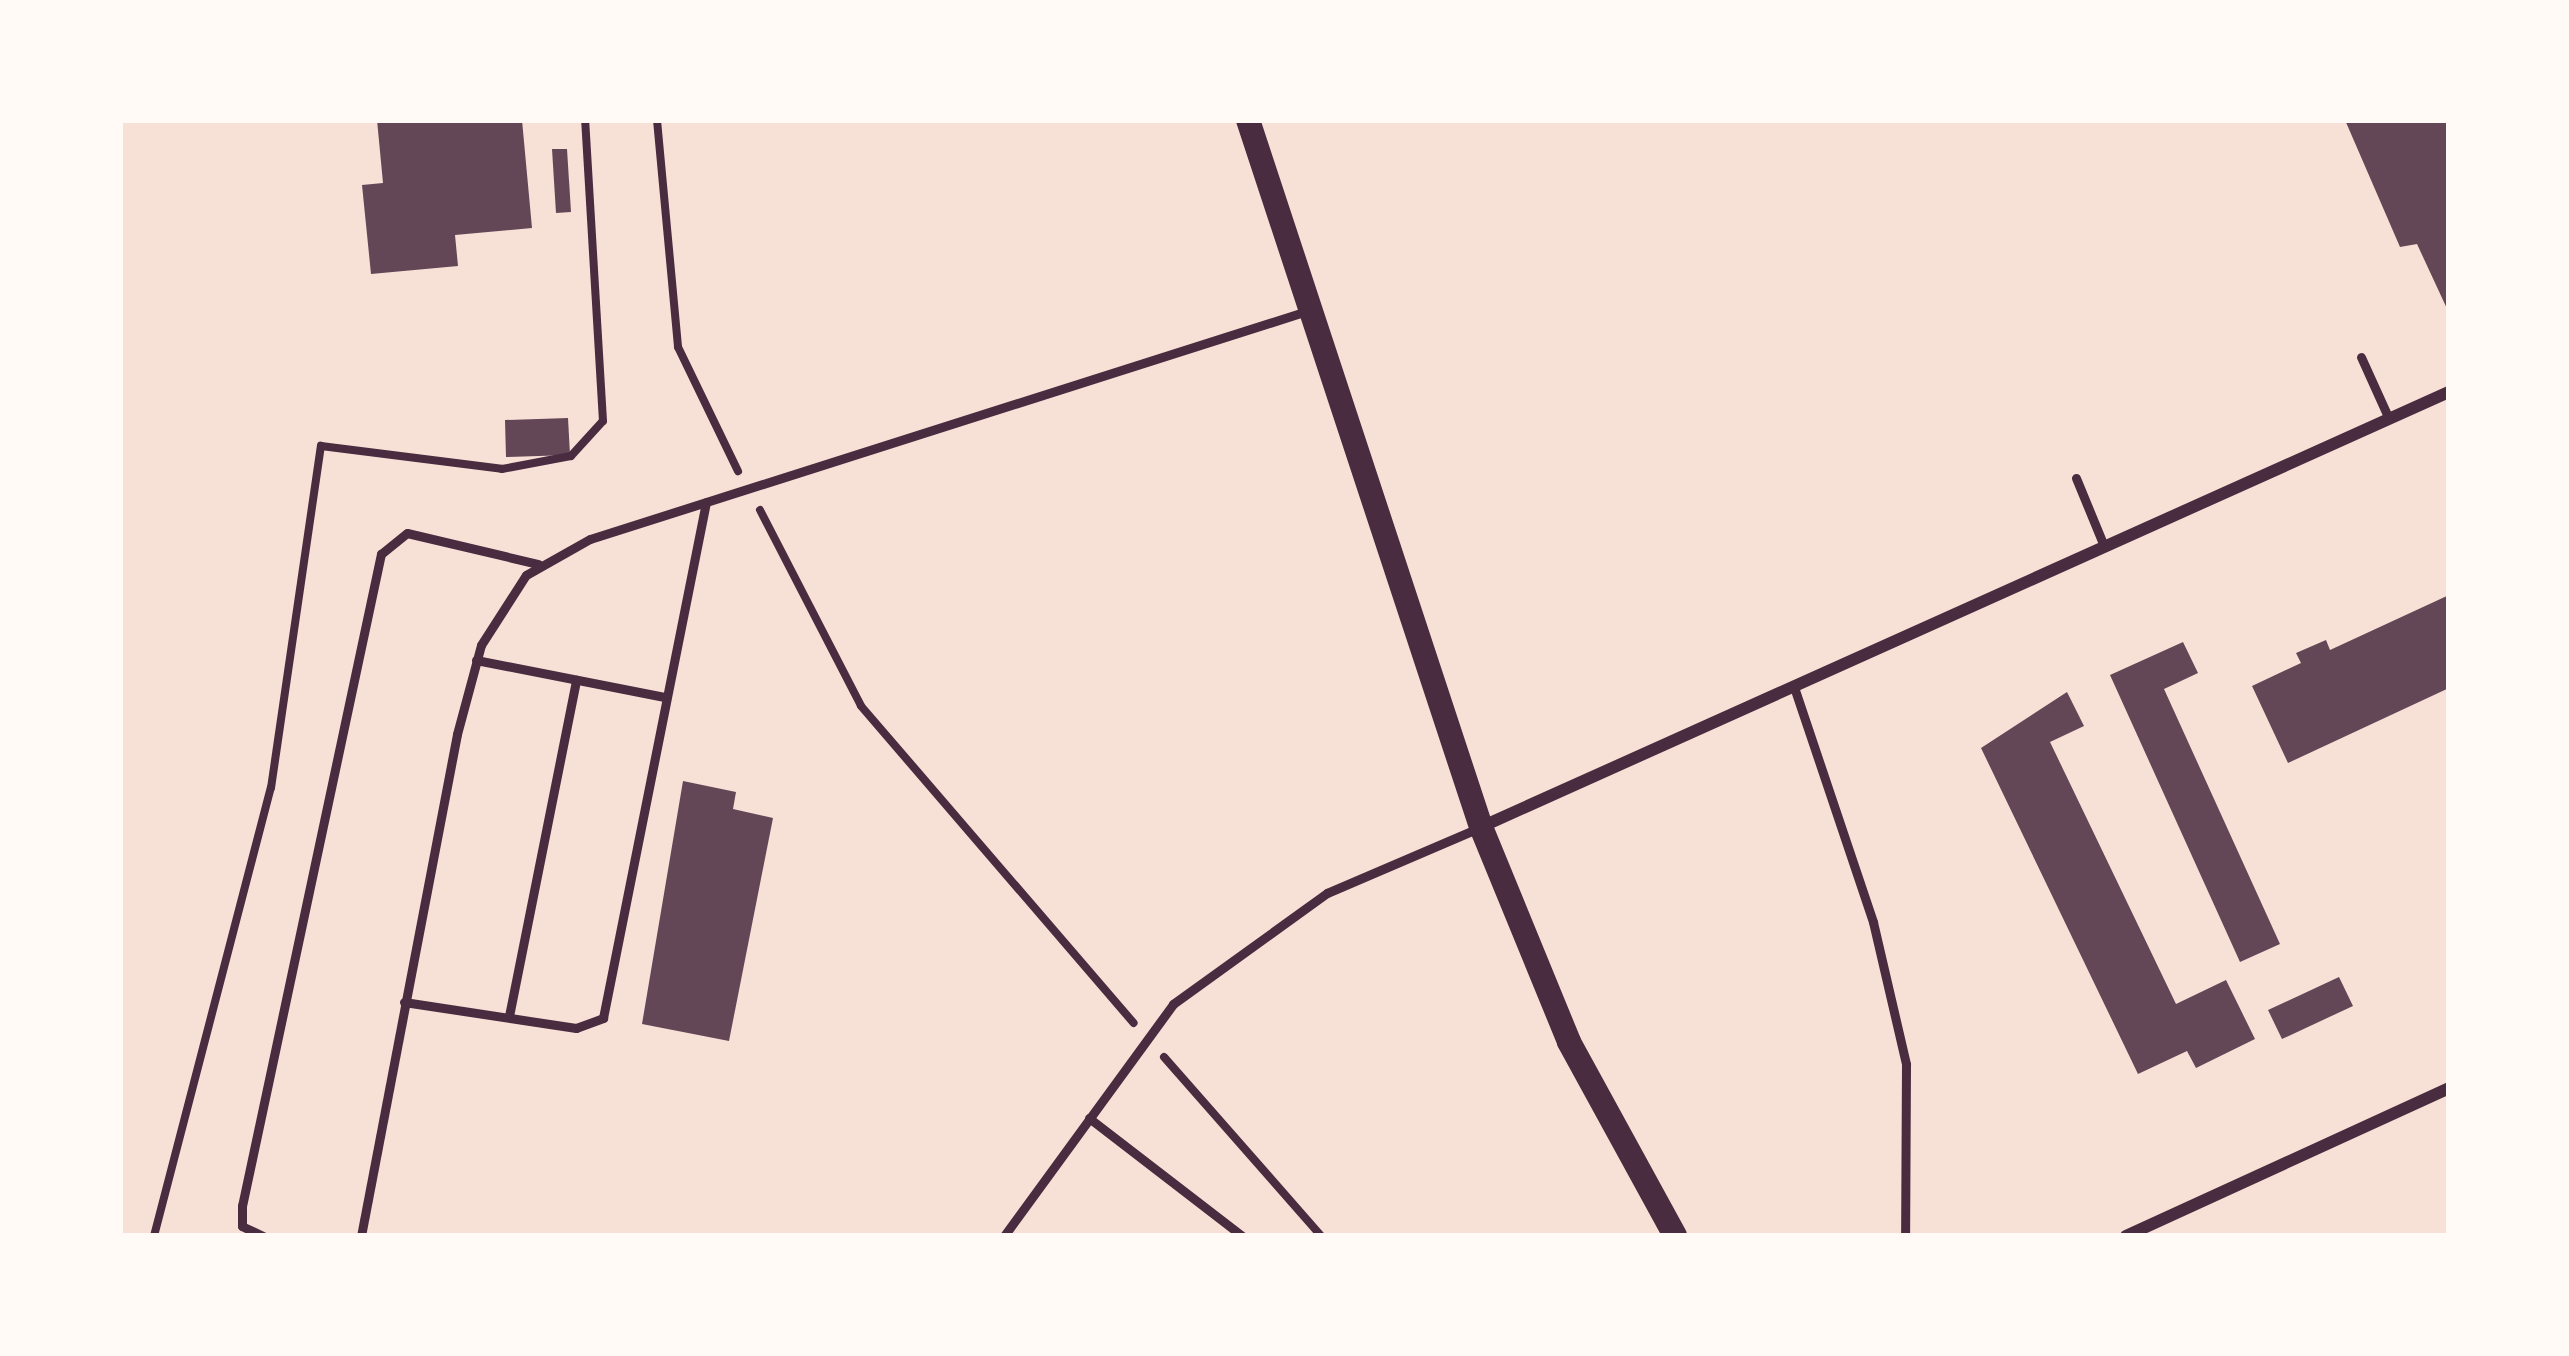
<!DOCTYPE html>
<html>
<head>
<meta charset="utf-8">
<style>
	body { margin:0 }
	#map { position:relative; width:2569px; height:1356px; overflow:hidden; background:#f7e1d7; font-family:"Zilla Slab",serif }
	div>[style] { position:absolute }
	.building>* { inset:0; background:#644757 }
	.path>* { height:8px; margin:-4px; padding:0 4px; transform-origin:4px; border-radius:4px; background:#4a2c40 }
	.service>* { height:9px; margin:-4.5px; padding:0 4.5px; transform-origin:4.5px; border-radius:4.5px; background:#4a2c40 }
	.minor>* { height:12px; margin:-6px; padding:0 6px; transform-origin:6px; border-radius:6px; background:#4a2c40 }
	.secondary>* { height:24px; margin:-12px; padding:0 12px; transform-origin:12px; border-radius:12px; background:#4a2c40 }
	span { translate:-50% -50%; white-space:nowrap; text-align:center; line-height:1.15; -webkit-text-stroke:12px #fffaf5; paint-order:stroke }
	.frame { position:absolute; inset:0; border:123px solid #fffaf5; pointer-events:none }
</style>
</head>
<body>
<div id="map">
	<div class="building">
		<i style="clip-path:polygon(377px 120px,522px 120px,532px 228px,455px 235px,458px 266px,371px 274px,362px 185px,383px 183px)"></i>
		<i style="clip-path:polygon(2345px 120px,2449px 120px,2449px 313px,2417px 244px,2400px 247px)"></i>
		<i style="clip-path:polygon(552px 149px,567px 149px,571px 212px,556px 213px)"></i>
		<i style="clip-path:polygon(568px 418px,570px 455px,506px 457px,505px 420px)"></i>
		<i style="clip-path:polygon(2449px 595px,2449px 688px,2288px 763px,2252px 686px,2301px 663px,2296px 653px,2326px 640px,2330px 650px)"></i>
		<i style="clip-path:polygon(2183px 642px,2198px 673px,2164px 689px,2280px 944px,2240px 962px,2110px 675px)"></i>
		<i style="clip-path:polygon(2067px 692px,2084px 726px,2050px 742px,2176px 1004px,2226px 980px,2255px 1039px,2196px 1068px,2187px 1051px,2138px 1074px,1981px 748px)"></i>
		<i style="clip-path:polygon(683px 781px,736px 792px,733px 809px,773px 818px,729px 1041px,642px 1024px)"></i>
		<i style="clip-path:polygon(2339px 977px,2353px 1006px,2282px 1039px,2268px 1010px)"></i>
	</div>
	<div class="path">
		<i style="left:657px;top:120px;width:228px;rotate:84.7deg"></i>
		<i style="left:678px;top:347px;width:138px;rotate:64.2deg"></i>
		<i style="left:760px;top:510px;width:220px;rotate:62.7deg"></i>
		<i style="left:861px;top:706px;width:418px;rotate:49.3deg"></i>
		<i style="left:1164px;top:1057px;width:238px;rotate:48.7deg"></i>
		<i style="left:154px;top:1236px;width:463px;rotate:-75.4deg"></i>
		<i style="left:271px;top:788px;width:346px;rotate:-81.7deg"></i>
		<i style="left:321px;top:446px;width:182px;rotate:7.2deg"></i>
		<i style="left:502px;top:469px;width:70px;rotate:-10.7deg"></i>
		<i style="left:571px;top:456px;width:47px;rotate:-47.6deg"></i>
		<i style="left:603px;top:421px;width:302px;rotate:-93.4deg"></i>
	</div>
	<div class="service">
		<i style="left:2361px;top:357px;width:68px;rotate:65.7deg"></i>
		<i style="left:2076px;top:478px;width:74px;rotate:67.6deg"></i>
		<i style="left:476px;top:660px;width:192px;rotate:11.1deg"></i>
		<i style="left:1795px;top:690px;width:245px;rotate:71.4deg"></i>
		<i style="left:1873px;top:922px;width:146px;rotate:76.9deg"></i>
		<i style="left:1906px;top:1064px;width:172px;rotate:90.3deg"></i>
		<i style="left:404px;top:1002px;width:174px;rotate:8.6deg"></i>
		<i style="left:576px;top:1028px;width:29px;rotate:-20deg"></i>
		<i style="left:603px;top:1018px;width:526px;rotate:-78.71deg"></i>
		<i style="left:509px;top:1016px;width:343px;rotate:-78.7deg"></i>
		<i style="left:1089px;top:1118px;width:193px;rotate:37.6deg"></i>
		<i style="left:263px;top:1236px;width:23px;rotate:-155deg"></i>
		<i style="left:242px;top:1226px;width:20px;rotate:-90deg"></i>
		<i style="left:242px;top:1206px;width:667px;rotate:-77.97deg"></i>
		<i style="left:381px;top:554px;width:33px;rotate:-39deg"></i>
		<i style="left:407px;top:533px;width:135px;rotate:13.3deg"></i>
		<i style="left:361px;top:1236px;width:511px;rotate:-79.17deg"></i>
		<i style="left:457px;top:734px;width:92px;rotate:-74.9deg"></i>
		<i style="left:481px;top:645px;width:83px;rotate:-57.3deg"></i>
		<i style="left:526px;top:575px;width:73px;rotate:-29.4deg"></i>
		<i style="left:590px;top:539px;width:749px;rotate:-17.64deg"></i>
		<i style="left:1004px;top:1236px;width:287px;rotate:-53.9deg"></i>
		<i style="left:1173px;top:1004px;width:190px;rotate:-35.8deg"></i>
		<i style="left:1327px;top:893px;width:165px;rotate:-23.2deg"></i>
	</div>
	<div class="minor">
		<i style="left:1481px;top:827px;width:1061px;rotate:-24.2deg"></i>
		<i style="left:2126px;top:1236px;width:355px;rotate:-24.6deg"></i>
	</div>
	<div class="secondary">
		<i style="left:1248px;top:120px;width:744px;rotate:71.76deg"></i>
		<i style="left:1481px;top:827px;width:232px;rotate:67.7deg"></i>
		<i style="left:1569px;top:1042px;width:221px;rotate:61.3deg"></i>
	</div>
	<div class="frame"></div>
</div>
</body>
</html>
